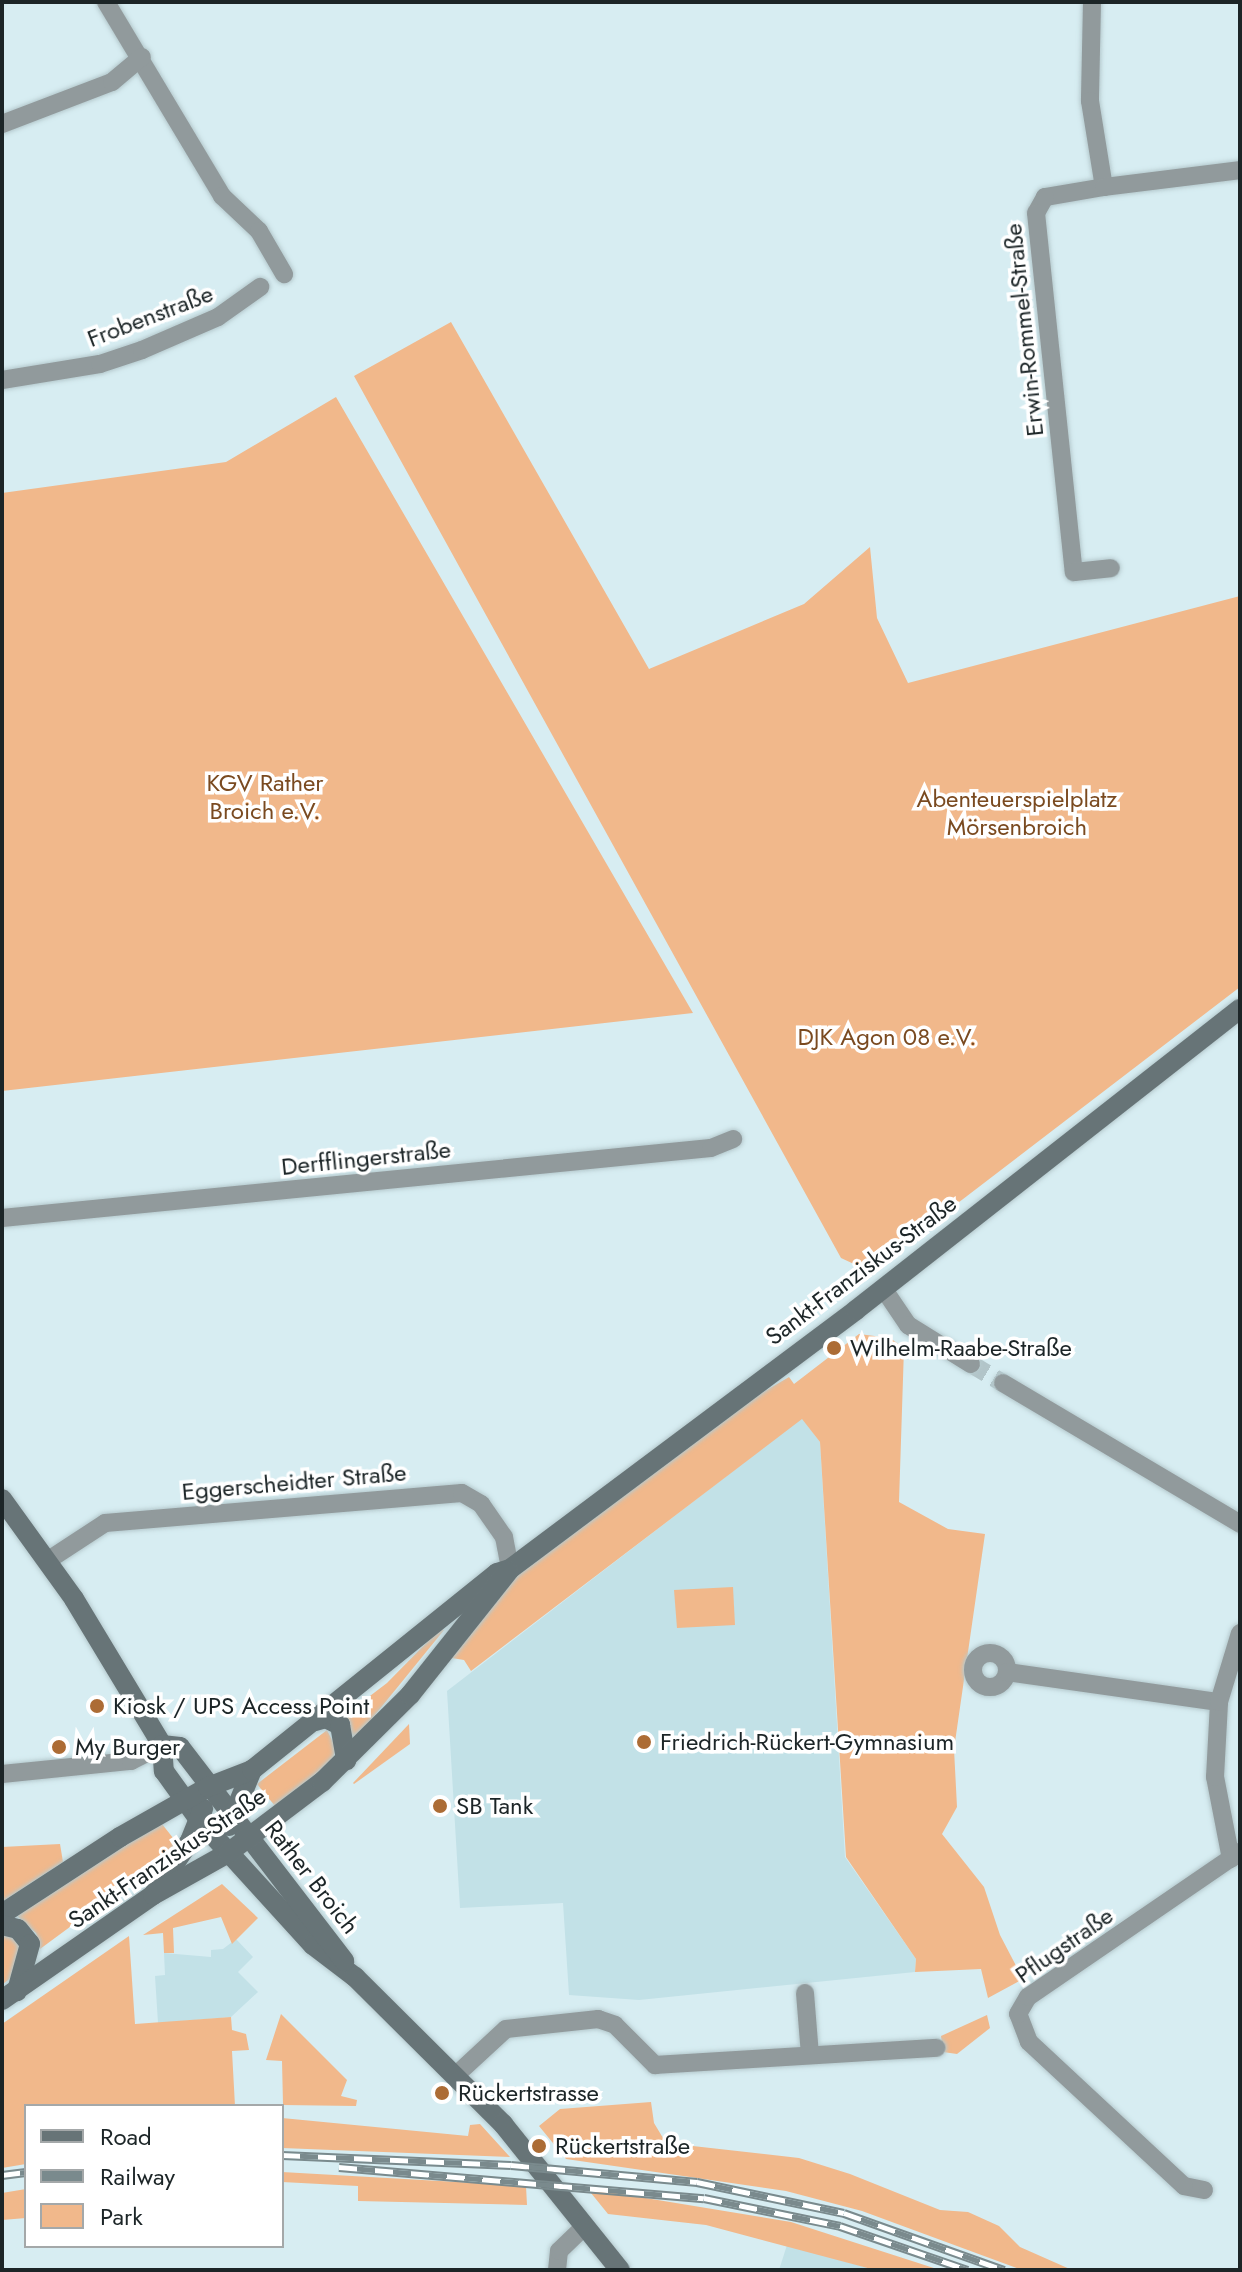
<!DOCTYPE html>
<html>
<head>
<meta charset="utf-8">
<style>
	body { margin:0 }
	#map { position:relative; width:1242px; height:2272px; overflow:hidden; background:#d7edf2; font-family:Jost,sans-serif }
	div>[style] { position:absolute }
	.built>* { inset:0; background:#c2e1e7 }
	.green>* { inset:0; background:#f1b88b }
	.minor-tunnel>* { height:18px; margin-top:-9px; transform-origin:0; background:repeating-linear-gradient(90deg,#b2c5c9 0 18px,transparent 0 27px) }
	.roads { filter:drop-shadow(0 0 2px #b5c9cd) drop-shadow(0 0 2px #b5c9cd) }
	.minor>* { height:18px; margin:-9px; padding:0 9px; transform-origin:9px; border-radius:9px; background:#919a9c }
	.minor>.ring { margin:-9px; padding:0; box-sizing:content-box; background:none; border:18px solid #919a9c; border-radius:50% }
	.secondary>* { height:20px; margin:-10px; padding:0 10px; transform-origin:10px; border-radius:10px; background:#677477 }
	.rail>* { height:9px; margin-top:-4.5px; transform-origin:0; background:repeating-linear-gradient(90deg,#fff 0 18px,#7a8a8d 0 36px); box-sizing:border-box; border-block:2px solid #7a8a8d }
	.dots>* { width:22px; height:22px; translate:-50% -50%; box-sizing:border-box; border:4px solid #fff; border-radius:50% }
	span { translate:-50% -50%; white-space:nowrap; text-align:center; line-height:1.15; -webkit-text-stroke:7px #fff; paint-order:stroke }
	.street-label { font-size:24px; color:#1c2527 }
	.park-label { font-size:24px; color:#7a4a20 }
	.poi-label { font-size:24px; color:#1c2527 }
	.left { translate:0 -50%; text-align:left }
	.frame { position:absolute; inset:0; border:4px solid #1c2527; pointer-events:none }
	.legend { position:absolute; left:24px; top:2104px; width:260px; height:144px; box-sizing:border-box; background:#fff; border:2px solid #a4a8a9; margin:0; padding:10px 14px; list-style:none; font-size:24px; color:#1c2527 }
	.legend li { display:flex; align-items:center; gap:16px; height:40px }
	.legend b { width:40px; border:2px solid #a4a8a9 }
</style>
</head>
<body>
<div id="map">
	<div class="built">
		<i style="clip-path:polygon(802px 1418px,820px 1442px,845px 1857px,916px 1959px,915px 1972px,639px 2000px,569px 1995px,563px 1903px,460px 1908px,447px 1691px)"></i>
		<i style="clip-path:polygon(236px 1939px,253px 1957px,238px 1972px,258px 1992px,231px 2017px,158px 2023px,155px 1976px,165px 1975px,164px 1953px,211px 1957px,211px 1950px,223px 1949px)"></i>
		<i style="clip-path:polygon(787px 2245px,875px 2270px,779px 2270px)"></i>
	</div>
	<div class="green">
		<i style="clip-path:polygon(451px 322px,649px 669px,804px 604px,870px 547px,877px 618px,908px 683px,1240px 596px,1240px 987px,869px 1271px,841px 1258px,354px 376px)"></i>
		<i style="clip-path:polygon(336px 397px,693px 1013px,2px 1091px,2px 493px,226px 462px)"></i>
		<i style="clip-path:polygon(859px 1334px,890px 1338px,904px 1348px,899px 1502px,948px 1529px,985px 1534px,954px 1749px,957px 1807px,942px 1834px,984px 1887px,1000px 1935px,1023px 1979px,988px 1998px,981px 1969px,915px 1972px,916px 1959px,846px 1857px,820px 1442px,802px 1419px,471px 1671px,464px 1660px,446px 1657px,524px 1564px,726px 1414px,789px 1377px,794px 1384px)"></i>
		<i style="clip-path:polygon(733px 1587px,735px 1625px,677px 1628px,674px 1590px)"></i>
		<i style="clip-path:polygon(440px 1629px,444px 1630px,353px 1742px,341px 1718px,387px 1683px)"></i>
		<i style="clip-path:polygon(409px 1724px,410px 1744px,354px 1784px,353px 1783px)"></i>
		<i style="clip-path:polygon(327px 1730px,336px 1748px,332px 1763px,275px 1806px,257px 1784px)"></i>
		<i style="clip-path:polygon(162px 1824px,177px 1843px,158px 1862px,40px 1949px,36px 1933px,17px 1916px,118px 1846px)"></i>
		<i style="clip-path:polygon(60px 1844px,63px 1862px,2px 1902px,2px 1847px)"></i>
		<i style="clip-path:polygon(222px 1884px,258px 1918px,232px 1944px,221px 1917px,173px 1928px,174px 1953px,164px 1953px,163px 1933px,143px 1935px)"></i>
		<i style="clip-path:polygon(2px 1929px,24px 1943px,18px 1972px,2px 1985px)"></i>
		<i style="clip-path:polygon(129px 1936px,135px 2024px,231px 2017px,232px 2030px,246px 2034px,249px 2050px,232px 2051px,235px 2106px,26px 2106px,26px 2164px,2px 2168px,2px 2024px)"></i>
		<i style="clip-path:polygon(281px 2014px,347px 2080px,341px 2096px,357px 2100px,356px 2106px,283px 2105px,282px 2061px,266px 2060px)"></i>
		<i style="clip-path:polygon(987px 2015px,990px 2028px,957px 2054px,943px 2052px,941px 2036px)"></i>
		<i style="clip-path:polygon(651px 2102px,654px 2123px,666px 2143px,799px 2158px,850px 2174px,940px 2210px,968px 2212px,999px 2226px,1020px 2247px,1072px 2270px,1022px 2270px,862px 2211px,786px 2191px,566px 2159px,539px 2126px,560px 2109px)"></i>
		<i style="clip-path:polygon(282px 2118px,468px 2136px,470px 2125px,480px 2124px,510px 2157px,282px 2148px)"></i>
		<i style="clip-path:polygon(282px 2172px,526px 2186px,527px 2205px,358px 2201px,358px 2186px,282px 2182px)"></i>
		<i style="clip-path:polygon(26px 2189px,26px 2218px,2px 2220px,2px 2193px)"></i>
		<i style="clip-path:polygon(603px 2191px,791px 2222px,940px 2270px,875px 2270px,706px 2225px,608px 2214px,591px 2193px)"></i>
	</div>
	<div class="minor-tunnel">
		<i style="left:971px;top:1364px;width:37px;rotate:31deg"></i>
	</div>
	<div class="roads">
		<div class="minor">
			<i style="left:106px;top:2px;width:226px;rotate:59.1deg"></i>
			<i style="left:222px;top:196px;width:51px;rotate:43.4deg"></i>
			<i style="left:259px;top:231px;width:50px;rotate:59.8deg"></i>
			<i style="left:1092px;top:2px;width:99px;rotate:91.2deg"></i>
			<i style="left:1090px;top:101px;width:87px;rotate:80.8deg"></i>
			<i style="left:1104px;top:187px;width:60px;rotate:170.4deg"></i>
			<i style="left:1045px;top:197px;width:18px;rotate:119deg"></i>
			<i style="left:1036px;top:213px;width:361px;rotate:84deg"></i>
			<i style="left:1074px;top:572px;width:37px;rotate:-6deg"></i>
			<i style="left:2px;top:124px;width:118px;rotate:-20.9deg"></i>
			<i style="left:112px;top:82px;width:39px;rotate:-40deg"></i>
			<i style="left:1104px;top:187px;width:137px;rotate:-7.1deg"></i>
			<i style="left:2px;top:380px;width:99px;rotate:-9.3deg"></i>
			<i style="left:100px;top:364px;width:44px;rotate:-18.4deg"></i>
			<i style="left:142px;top:350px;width:83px;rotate:-23.5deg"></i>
			<i style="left:218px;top:317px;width:52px;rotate:-35.5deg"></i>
			<i style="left:2px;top:1218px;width:712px;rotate:-5.64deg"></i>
			<i style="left:711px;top:1148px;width:24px;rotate:-22deg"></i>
			<i style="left:883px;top:1288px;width:45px;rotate:56deg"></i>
			<i style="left:908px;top:1325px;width:74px;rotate:31.8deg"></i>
			<i style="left:1003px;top:1383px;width:276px;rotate:30.7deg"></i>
			<i style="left:47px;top:1561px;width:69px;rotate:-33.2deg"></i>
			<i style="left:105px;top:1523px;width:358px;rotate:-4.8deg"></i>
			<i style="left:462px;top:1493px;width:22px;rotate:30deg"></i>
			<i style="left:481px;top:1504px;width:40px;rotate:55.1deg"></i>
			<i style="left:504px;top:1537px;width:33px;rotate:79deg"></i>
			<i class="ring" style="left:973px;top:1653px;width:16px;height:16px"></i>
			<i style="left:1007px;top:1672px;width:214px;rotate:8.1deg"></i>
			<i style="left:2px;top:1774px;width:130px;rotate:-5.8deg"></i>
			<i style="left:131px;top:1761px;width:35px;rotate:-27deg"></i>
			<i style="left:1231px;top:1859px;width:84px;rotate:-101deg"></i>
			<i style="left:1215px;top:1777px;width:75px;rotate:-86.9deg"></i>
			<i style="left:1219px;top:1702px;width:72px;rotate:-73.1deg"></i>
			<i style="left:805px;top:1993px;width:62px;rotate:85.4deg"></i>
			<i style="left:455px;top:2076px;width:69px;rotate:-42.7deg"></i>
			<i style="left:506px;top:2029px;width:93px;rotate:-6.2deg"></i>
			<i style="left:598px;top:2019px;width:18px;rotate:19deg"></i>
			<i style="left:615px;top:2025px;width:57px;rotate:45deg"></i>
			<i style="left:655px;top:2065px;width:282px;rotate:-3.5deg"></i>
			<i style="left:1204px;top:2190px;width:20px;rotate:-169deg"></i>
			<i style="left:1184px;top:2186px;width:212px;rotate:-137.1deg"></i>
			<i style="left:1029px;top:2042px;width:30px;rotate:-111deg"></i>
			<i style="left:1018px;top:2014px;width:20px;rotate:-60deg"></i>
			<i style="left:1028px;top:1997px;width:257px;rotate:-34.4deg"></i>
			<i style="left:557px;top:2270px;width:19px;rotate:-84deg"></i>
			<i style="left:559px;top:2251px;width:36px;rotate:-44deg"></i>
		</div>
		<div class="secondary">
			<i style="left:2px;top:1499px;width:123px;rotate:54.2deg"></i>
			<i style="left:74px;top:1599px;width:170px;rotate:58.9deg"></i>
			<i style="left:162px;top:1745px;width:26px;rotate:86deg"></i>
			<i style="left:164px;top:1771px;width:62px;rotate:54.2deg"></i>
			<i style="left:200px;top:1821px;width:168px;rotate:47.7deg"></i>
			<i style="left:313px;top:1945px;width:53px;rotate:37.3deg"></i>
			<i style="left:355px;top:1977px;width:209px;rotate:44.8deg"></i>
			<i style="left:503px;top:2124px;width:187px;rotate:51.3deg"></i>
			<i style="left:315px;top:1721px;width:11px;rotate:-15deg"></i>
			<i style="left:326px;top:1718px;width:16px;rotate:27deg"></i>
			<i style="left:340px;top:1725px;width:36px;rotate:80deg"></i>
			<i style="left:162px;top:1745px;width:18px;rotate:6deg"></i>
			<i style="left:180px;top:1747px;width:270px;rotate:52.5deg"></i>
			<i style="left:229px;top:1826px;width:61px;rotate:-67.7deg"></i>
			<i style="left:155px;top:1892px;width:62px;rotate:-55.5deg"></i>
			<i style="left:190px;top:1841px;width:35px;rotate:-68deg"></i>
			<i style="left:2px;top:1914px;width:141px;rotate:-33.1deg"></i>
			<i style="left:120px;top:1837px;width:101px;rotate:-29.6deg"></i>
			<i style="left:208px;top:1787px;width:47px;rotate:-21.1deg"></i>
			<i style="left:252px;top:1770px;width:314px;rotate:-38.8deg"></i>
			<i style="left:497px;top:1573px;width:14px;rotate:-17deg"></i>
			<i style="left:510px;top:1569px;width:432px;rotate:-36.8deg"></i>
			<i style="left:856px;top:1310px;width:488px;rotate:-38.1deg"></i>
			<i style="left:2px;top:1925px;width:16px;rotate:14deg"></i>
			<i style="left:18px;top:1929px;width:19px;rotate:51deg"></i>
			<i style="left:30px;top:1944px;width:49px;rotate:105.5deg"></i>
			<i style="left:2px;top:2000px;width:184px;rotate:-34.8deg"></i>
			<i style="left:153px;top:1895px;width:86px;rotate:-29.2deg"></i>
			<i style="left:228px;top:1853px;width:118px;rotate:-37.1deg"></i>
			<i style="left:322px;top:1782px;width:124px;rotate:-44.7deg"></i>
			<i style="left:410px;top:1695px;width:157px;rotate:-51.5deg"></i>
		</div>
	</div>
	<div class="rail">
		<i style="left:282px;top:2155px;width:229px;rotate:2.5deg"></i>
		<i style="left:511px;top:2165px;width:187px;rotate:5.2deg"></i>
		<i style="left:697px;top:2182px;width:150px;rotate:11.9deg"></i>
		<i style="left:844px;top:2213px;width:170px;rotate:19.6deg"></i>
		<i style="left:339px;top:2167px;width:366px;rotate:4.9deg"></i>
		<i style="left:704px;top:2198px;width:139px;rotate:11.6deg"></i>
		<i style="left:840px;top:2226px;width:135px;rotate:19deg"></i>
		<i style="left:2px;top:2175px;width:24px;rotate:-7deg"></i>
	</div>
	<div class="dots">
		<i style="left:834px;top:1348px;background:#ac6c35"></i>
		<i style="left:97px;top:1706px;background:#ac6c35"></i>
		<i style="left:644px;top:1742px;background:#ac6c35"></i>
		<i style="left:59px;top:1747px;background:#ac6c35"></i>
		<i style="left:440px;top:1806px;background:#ac6c35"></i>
		<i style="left:442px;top:2093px;background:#ac6c35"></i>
		<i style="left:539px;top:2146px;background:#ac6c35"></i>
	</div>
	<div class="street-label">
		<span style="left:150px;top:316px;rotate:-21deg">Frobenstraße</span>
		<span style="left:1024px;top:330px;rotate:-96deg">Erwin-Rommel-Straße</span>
		<span style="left:366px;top:1158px;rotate:-6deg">Derfflingerstraße</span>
		<span style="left:861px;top:1270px;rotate:-37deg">Sankt-Franziskus-Straße</span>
		<span style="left:294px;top:1482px;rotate:-5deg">Eggerscheidter Straße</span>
		<span style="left:167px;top:1858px;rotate:-34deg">Sankt-Franziskus-Straße</span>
		<span style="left:312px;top:1877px;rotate:52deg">Rather Broich</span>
		<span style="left:1064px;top:1945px;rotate:-35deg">Pflugstraße</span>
	</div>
	<div class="park-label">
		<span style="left:265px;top:797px">KGV Rather<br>Broich e.V.</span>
		<span style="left:1017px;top:813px">Abenteuerspielplatz<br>Mörsenbroich</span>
		<span style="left:887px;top:1037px">DJK Agon 08 e.V.</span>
	</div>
	<div class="poi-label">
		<span class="left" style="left:850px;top:1348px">Wilhelm-Raabe-Straße</span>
		<span class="left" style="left:113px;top:1706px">Kiosk / UPS Access Point</span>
		<span class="left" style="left:660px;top:1742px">Friedrich-Rückert-Gymnasium</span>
		<span class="left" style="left:75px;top:1747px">My Burger</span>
		<span class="left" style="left:456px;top:1806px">SB Tank</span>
		<span class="left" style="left:458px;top:2093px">Rückertstrasse</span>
		<span class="left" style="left:555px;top:2146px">Rückertstraße</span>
	</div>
	<div class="frame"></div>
	<ul class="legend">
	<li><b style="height:10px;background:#677477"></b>Road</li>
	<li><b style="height:10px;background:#7a8a8d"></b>Railway</li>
	<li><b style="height:22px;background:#f1b88b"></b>Park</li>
	</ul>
</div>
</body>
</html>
